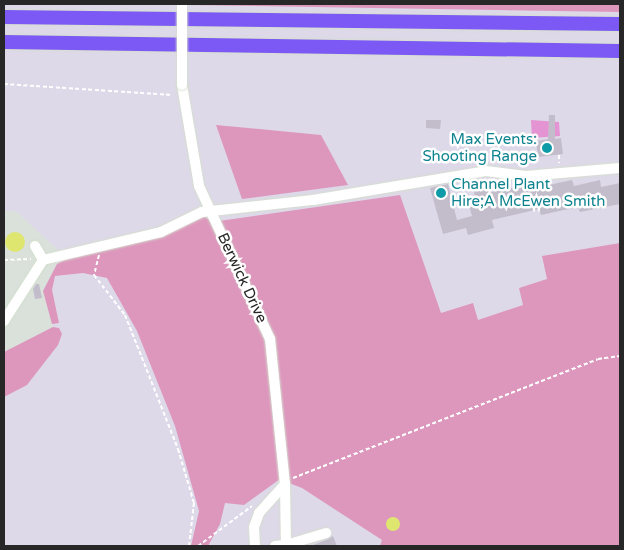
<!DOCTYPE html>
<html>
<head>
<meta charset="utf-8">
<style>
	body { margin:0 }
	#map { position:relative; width:624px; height:550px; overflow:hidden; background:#ded9e9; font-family:"Varela Round",sans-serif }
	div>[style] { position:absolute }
	.industrial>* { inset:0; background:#d9e1da }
	.green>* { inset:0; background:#dd97bd }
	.pitch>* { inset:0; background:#e494d2 }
	.water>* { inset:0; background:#dee670 }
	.round { border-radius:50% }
	.building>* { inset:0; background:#c3bdcb }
	.path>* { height:2px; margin-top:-1px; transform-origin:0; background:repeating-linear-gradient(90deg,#fff 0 4px,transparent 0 6.5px) }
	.roads { filter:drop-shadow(0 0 1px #d5dfce) drop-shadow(0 0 1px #d5dfce) }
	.minor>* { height:10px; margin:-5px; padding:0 5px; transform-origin:5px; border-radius:5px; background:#fff }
	.highway>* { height:14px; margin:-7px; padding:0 7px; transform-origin:7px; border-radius:7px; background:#7c59f4 }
	.bridges { filter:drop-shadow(0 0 1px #d5dfce) drop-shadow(0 0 1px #d5dfce) }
	.minor-bridge>* { height:10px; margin:-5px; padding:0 5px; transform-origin:5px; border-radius:5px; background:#fff }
	.dots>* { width:14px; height:14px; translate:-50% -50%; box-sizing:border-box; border:2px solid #fff; border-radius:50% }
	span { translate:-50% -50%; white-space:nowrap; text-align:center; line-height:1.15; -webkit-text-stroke:5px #fff; paint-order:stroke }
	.culture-label { font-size:15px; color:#0d838f }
	.right { translate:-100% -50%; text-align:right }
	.left { translate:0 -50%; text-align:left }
	.street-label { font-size:15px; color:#272727 }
	.frame { position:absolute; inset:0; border:5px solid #272727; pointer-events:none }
</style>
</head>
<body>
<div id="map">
	<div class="industrial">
		<i style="clip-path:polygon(4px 211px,16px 211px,57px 249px,57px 264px,43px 291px,53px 327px,4px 352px)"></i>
	</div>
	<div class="green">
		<i style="clip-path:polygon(188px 4px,620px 4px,620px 12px,188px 5px)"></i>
		<i style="clip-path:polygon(216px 125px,321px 135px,348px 185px,242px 199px)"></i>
		<i style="clip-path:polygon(400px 195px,441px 313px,473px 303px,478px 320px,523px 305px,519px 288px,547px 279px,542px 256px,620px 243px,620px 546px,380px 546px,382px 540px,302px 488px,289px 483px,272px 340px,219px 221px)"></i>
		<i style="clip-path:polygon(204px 216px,212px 222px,266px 341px,280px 479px,244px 505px,225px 503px,220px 524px,208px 546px,191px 546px,199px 511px,175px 426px,137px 331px,107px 278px,83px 273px,55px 276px,52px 290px,59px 323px,52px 324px,43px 291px,57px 264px,76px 254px)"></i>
		<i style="clip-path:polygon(53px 327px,59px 328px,62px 334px,58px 345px,27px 385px,4px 397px,4px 352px)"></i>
	</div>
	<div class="pitch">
		<i style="clip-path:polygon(531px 120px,559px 122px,560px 136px,532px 138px)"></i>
	</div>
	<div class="water">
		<i class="round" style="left:5px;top:232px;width:20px;height:20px"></i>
		<i class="round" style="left:386px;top:517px;width:14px;height:14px"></i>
	</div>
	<div class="building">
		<i style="clip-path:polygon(549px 115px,555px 115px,555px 139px,561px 138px,563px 154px,538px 157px,536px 141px,548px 139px)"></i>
		<i style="clip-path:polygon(426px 120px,441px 120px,440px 129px,426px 128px)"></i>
		<i style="clip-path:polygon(484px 178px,488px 193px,533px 183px,535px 188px,572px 180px,574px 186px,600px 180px,601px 187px,620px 183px,620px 204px,580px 212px,578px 207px,541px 215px,539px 209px,492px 220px,494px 228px,468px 235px,466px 228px,443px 234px,430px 188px,448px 184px,457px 220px,472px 216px,468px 202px,475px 200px,473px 180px)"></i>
		<i style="clip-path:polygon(36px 284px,39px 284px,42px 298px,35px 299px,33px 289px)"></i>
		<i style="clip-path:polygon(333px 536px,337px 546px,311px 546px,328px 539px)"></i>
	</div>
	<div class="path">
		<i style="left:4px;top:84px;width:169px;rotate:3.7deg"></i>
		<i style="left:559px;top:155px;width:8px;rotate:90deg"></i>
		<i style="left:99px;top:255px;width:21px;rotate:104deg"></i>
		<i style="left:94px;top:275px;width:51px;rotate:52.2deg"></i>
		<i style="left:125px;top:315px;width:144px;rotate:68.4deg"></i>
		<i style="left:178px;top:449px;width:56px;rotate:73.5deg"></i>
		<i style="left:194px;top:503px;width:43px;rotate:96.6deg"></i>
		<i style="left:4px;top:260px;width:27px;rotate:-2deg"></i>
		<i style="left:293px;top:478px;width:327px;rotate:-21.3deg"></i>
		<i style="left:598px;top:359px;width:22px;rotate:-8deg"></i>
		<i style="left:198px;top:546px;width:67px;rotate:-36.5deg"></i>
	</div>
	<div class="roads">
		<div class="minor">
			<i style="left:182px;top:85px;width:102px;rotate:80.4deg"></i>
			<i style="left:199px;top:186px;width:169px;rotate:65.1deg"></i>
			<i style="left:270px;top:339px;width:146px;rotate:84.1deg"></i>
			<i style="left:285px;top:484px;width:61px;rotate:89.1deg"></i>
			<i style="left:286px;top:545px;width:11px;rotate:175deg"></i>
			<i style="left:35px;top:246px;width:16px;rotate:60deg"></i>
			<i style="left:4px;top:321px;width:72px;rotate:-57.4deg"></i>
			<i style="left:43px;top:260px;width:121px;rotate:-13.3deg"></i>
			<i style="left:161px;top:232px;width:46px;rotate:-26deg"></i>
			<i style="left:202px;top:212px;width:112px;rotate:-6.2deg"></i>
			<i style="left:313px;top:200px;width:175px;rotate:-9.5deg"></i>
			<i style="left:486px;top:171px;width:40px;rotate:7.1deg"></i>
			<i style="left:526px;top:176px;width:94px;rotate:-4.9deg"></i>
			<i style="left:286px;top:545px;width:42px;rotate:-16.7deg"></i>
			<i style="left:255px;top:546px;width:19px;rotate:-93deg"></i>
			<i style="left:254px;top:527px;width:15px;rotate:-70deg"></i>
			<i style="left:259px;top:513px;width:39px;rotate:-48deg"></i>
		</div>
		<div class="highway">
			<i style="left:4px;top:17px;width:616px;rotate:0.65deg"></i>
			<i style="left:4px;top:42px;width:616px;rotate:0.84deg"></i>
		</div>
	</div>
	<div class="bridges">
		<div class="minor-bridge">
			<i style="left:182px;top:4px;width:81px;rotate:90deg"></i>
		</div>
	</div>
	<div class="dots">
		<i style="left:547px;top:148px;background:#0f9aa8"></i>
		<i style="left:441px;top:193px;background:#0f9aa8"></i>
	</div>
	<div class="culture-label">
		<span class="right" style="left:537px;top:148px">Max Events:<br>Shooting Range</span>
		<span class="left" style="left:451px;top:193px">Channel Plant<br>Hire;A McEwen Smith</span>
	</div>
	<div class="street-label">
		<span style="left:242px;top:278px;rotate:65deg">Berwick Drive</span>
	</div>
	<div class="frame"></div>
</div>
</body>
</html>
